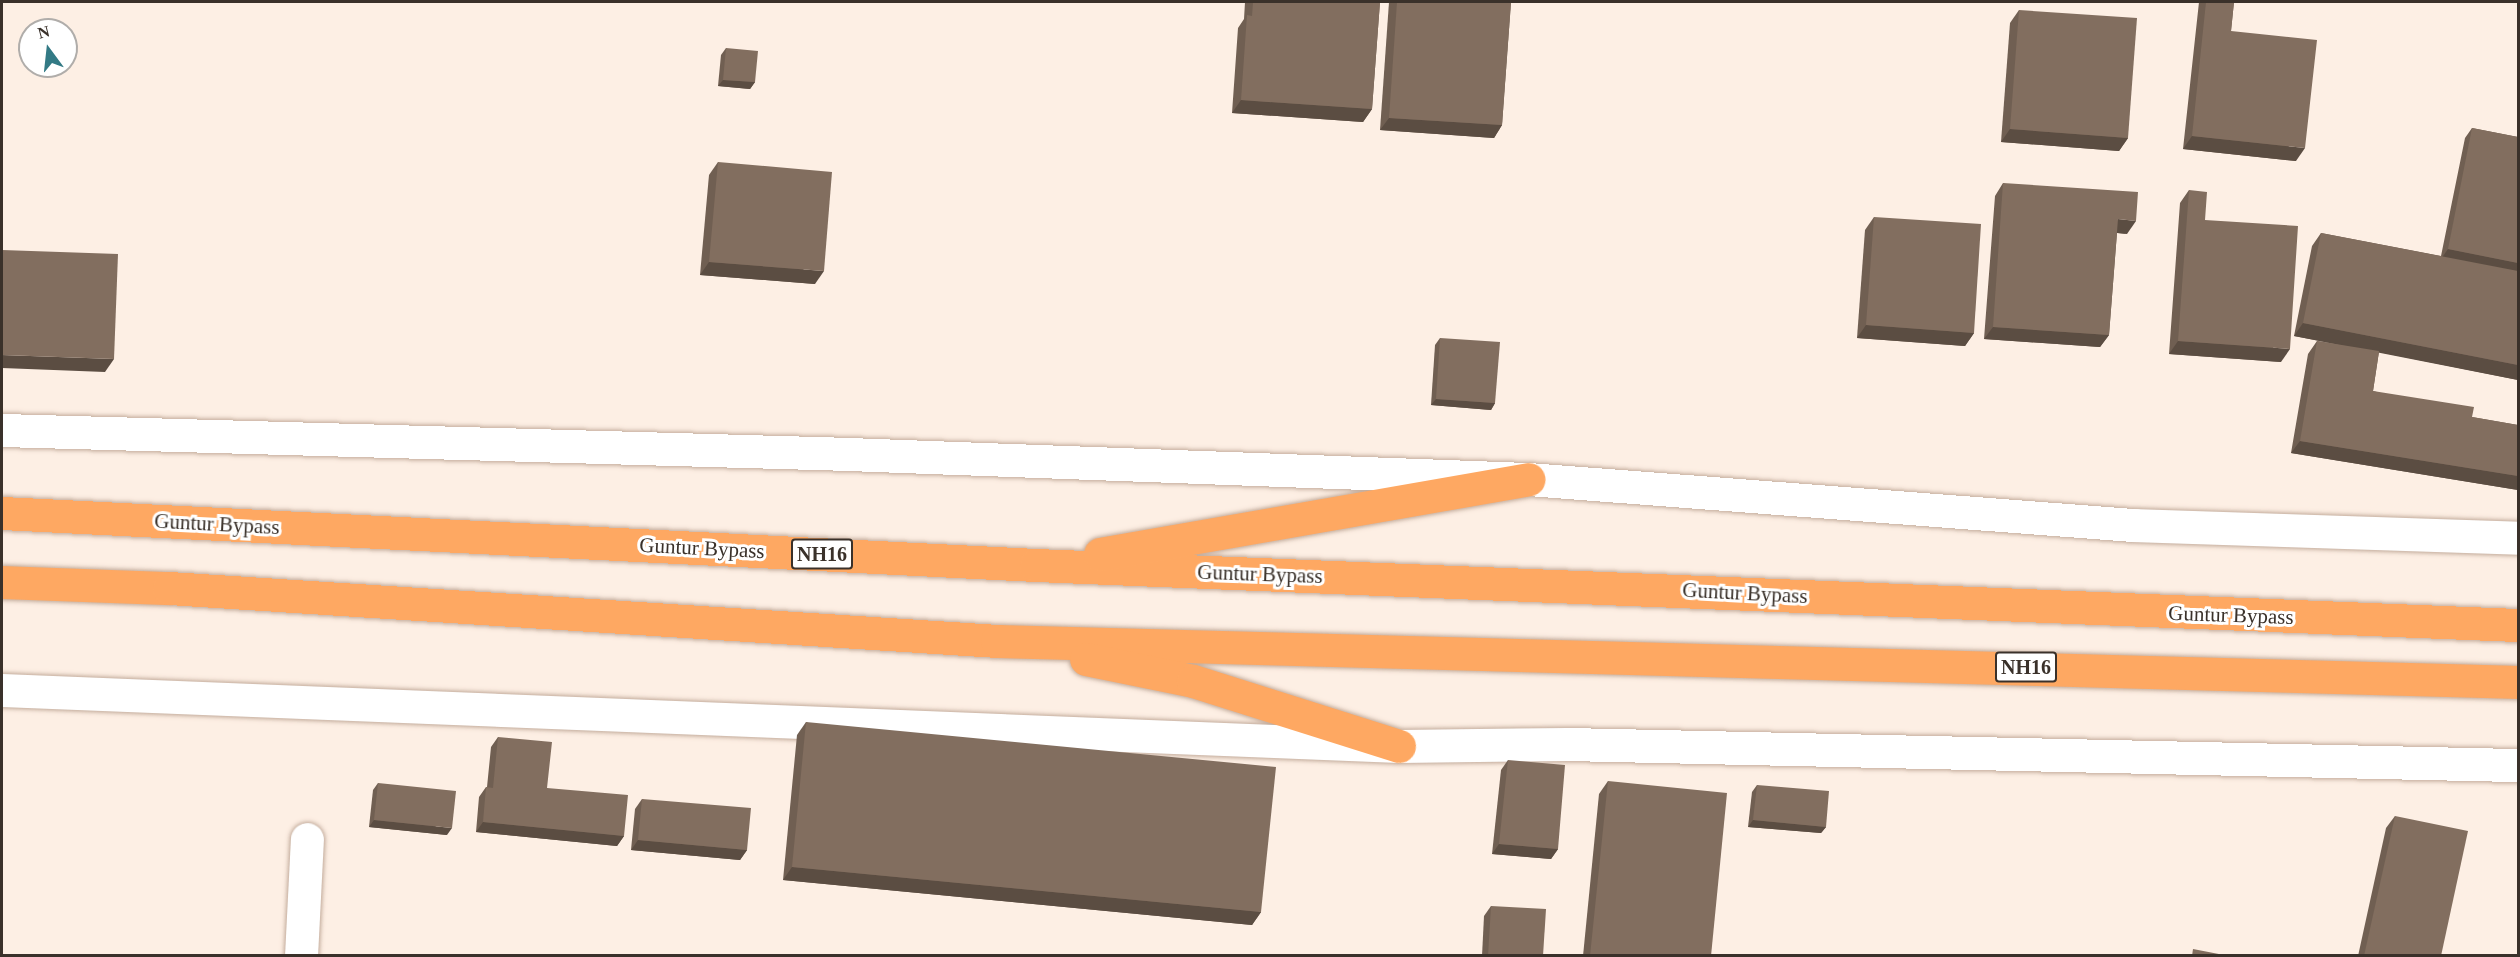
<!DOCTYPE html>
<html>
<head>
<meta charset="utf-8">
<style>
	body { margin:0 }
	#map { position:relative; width:2520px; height:957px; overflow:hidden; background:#fdefe4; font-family:Georgia,serif }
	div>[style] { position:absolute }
	.roads { filter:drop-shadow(0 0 2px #c4ad9d) drop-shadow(0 0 2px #c4ad9d) }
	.minor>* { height:33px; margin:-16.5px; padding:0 16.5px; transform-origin:16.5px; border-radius:16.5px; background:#fff }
	.highway>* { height:33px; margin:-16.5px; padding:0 16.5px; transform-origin:16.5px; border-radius:16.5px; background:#fea862 }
	.wall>* { inset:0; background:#705f52 }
	.shaded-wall>* { inset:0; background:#5b4d42 }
	.building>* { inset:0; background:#826e5f }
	span { translate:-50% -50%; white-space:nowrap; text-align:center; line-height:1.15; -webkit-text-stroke:6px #fff; paint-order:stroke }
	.shield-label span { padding:2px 4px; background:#fff; border:2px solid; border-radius:4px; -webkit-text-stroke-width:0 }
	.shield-label { font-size:20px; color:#3a312a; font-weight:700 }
	.street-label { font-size:21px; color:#3a312a }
	.frame { position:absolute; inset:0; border:3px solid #3a312a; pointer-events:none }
	.north { position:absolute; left:18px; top:18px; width:60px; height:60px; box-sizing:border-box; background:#fff; border:2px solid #b0adaa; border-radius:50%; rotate:345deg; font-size:16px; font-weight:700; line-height:24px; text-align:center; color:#3a312a }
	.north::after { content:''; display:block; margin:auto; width:21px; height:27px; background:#337a85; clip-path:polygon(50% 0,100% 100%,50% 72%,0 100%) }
</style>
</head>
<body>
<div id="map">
	<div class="roads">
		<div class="minor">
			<i style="left:2px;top:430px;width:846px;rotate:1.62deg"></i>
			<i style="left:848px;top:454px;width:680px;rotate:2.11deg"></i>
			<i style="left:1528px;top:479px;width:607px;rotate:4.35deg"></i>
			<i style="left:2133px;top:525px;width:385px;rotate:1.9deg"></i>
			<i style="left:2px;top:690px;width:1398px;rotate:2.3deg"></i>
			<i style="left:1399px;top:746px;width:168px;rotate:-0.7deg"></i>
			<i style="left:1567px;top:744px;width:951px;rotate:1.27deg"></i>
			<i style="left:301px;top:956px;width:117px;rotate:-87.1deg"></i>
		</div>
		<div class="highway">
			<i style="left:2px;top:513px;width:1035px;rotate:2.88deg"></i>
			<i style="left:1036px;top:565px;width:1483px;rotate:2.32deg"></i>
			<i style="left:1100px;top:554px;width:435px;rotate:-9.9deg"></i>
			<i style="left:2px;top:582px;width:167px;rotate:2.1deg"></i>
			<i style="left:169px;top:588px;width:830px;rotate:3.66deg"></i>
			<i style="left:997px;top:641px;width:1522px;rotate:1.54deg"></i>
			<i style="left:1086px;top:659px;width:109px;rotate:11.6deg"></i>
			<i style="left:1193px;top:681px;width:216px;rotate:17.5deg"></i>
		</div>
	</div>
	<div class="wall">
		<i style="clip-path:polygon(1245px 2px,1380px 2px,1372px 109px,1363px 122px,1232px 113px,1238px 28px,1244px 19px)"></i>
		<i style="clip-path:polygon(1389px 2px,1511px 2px,1502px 125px,1494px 138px,1380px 130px)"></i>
		<i style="clip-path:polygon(2199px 2px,2234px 2px,2231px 31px,2296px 161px,2183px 149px)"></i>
		<i style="clip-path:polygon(2019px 10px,2128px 138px,2119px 151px,2001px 142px,2010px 23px)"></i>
		<i style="clip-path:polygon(726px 48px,755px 82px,750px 89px,718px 86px,721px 55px)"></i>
		<i style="clip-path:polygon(2472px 128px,2518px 137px,2518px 380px,2379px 352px,2373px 391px,2472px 417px,2518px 425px,2518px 490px,2291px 453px,2308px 354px,2317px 341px,2341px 345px,2294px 336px,2312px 246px,2321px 233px,2441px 256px,2465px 138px)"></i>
		<i style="clip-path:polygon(718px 162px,815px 284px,700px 275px,709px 175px)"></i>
		<i style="clip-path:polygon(2003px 183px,2127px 234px,2117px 233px,2109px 335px,2100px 347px,1984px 339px,1995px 196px)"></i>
		<i style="clip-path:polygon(2189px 190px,2205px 220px,2281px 362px,2169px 354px,2180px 203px)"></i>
		<i style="clip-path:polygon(1874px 217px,1974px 333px,1965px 346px,1857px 338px,1865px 230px)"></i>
		<i style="clip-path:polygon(1440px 338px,1495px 403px,1491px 410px,1431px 405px,1435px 345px)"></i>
		<i style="clip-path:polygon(806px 722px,1261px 912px,1252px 925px,783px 880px,797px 735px)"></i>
		<i style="clip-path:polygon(498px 737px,547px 788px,624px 836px,617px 846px,476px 832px,479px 797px,486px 787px,487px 787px,491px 747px)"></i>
		<i style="clip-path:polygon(1508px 760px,1558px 849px,1551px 859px,1492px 854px,1501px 770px)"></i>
		<i style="clip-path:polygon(1608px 781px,1711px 956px,1583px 956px,1599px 794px)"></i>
		<i style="clip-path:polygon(378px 783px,447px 835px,369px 827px,373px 790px)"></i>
		<i style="clip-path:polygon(1757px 785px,1826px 827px,1821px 833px,1748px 827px,1752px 792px)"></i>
		<i style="clip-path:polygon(642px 799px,747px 850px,740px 860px,631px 850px,635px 809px)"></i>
		<i style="clip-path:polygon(2395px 816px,2441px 956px,2358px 956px,2386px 828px)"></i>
		<i style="clip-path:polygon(1491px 906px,1543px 956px,1482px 956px,1484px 916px)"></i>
	</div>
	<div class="shaded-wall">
		<i style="clip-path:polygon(723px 80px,755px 82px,750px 89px,718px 86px)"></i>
		<i style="clip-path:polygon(1241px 100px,1372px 109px,1363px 122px,1232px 113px)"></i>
		<i style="clip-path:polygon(1389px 118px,1502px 125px,1494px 138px,1380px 130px)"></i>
		<i style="clip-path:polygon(2010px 129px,2128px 138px,2119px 151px,2001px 142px)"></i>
		<i style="clip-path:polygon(2192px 136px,2305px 148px,2296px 161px,2183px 149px)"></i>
		<i style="clip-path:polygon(2118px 219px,2136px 221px,2127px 234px,2109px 232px)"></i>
		<i style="clip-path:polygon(2448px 249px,2518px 263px,2518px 270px,2516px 274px,2441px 259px)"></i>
		<i style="clip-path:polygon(709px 262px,824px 271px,815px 284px,700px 275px)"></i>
		<i style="clip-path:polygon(2303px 323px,2518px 365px,2518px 380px,2294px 336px)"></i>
		<i style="clip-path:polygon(1866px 325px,1974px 333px,1965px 346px,1857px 338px)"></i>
		<i style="clip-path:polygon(1993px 327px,2109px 335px,2100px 347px,1984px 339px)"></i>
		<i style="clip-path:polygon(2178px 341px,2290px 349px,2281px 362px,2169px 354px)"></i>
		<i style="clip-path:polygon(2px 355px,114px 359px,105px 372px,2px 368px)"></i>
		<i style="clip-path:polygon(1436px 399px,1495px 403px,1491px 410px,1431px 405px)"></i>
		<i style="clip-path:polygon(2300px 441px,2518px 476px,2518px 490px,2291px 453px)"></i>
		<i style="clip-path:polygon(374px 820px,452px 828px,447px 835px,369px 827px)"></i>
		<i style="clip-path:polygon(1753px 820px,1826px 827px,1821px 833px,1748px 827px)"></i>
		<i style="clip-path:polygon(483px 822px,624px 836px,617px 846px,476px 832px)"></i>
		<i style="clip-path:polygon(638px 840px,747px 850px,740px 860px,631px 850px)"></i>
		<i style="clip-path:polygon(1499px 844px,1558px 849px,1551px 859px,1492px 854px)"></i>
		<i style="clip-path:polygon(792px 867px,1261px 912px,1252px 925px,783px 880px)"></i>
	</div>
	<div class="building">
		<i style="clip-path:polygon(1253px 2px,1380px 2px,1372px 109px,1241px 100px,1247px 15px,1252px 16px)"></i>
		<i style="clip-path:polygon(1397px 2px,1511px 2px,1502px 125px,1389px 118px)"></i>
		<i style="clip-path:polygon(2206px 2px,2234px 2px,2231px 31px,2317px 40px,2305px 148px,2192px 136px)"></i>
		<i style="clip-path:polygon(2019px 10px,2137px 18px,2128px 138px,2010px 129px)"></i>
		<i style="clip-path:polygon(726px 48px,758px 51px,755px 82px,723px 80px)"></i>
		<i style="clip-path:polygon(2472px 128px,2518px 137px,2518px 263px,2448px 249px)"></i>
		<i style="clip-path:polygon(718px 162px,832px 172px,824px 271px,709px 262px)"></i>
		<i style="clip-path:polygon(2003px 183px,2138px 192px,2136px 221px,2118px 219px,2109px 335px,1993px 327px)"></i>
		<i style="clip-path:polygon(2189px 190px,2207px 192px,2205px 220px,2298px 226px,2290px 349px,2178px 341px)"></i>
		<i style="clip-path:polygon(1874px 217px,1981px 224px,1974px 333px,1866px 325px)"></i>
		<i style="clip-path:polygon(2321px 233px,2518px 271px,2518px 365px,2303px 323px)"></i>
		<i style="clip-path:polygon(2px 250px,118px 254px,114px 359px,2px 355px)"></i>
		<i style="clip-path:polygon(1440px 338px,1500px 342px,1495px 403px,1436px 399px)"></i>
		<i style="clip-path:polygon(2317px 341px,2379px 351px,2373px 391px,2474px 407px,2472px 417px,2518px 425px,2518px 476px,2300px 441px)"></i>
		<i style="clip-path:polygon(806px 722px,1276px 767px,1261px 912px,792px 867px)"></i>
		<i style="clip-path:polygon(498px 737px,552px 742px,547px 788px,628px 795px,624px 836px,483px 822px,486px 787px,493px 788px)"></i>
		<i style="clip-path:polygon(1508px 760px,1565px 765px,1558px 849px,1499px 844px)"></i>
		<i style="clip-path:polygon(1608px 781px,1727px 793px,1711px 956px,1590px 956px)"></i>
		<i style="clip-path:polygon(378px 783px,456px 791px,452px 828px,374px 820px)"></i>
		<i style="clip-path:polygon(1757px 785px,1829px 791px,1826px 827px,1753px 820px)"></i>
		<i style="clip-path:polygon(642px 799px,751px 808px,747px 850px,638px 840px)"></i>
		<i style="clip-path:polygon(2395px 816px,2468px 831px,2441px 956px,2364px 956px)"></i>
		<i style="clip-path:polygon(1491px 906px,1546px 909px,1543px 956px,1488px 956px)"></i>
		<i style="clip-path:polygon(2193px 949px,2229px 956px,2192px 956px)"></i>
	</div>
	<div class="shield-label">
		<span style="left:822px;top:554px">NH16</span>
		<span style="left:2026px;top:667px">NH16</span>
	</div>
	<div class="street-label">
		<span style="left:217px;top:524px;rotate:3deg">Guntur Bypass</span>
		<span style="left:702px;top:548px;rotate:3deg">Guntur Bypass</span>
		<span style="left:1260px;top:574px;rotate:2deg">Guntur Bypass</span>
		<span style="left:1745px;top:593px;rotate:3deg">Guntur Bypass</span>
		<span style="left:2231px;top:615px;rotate:2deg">Guntur Bypass</span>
	</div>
	<div class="frame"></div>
	<div class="north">N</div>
</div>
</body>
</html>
